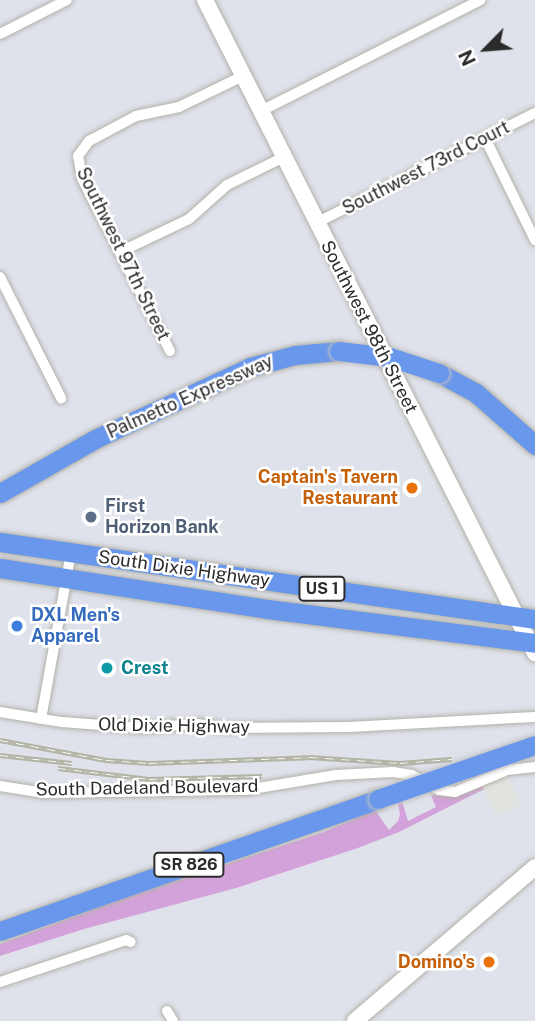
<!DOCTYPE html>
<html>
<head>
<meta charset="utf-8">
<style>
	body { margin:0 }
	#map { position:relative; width:535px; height:1021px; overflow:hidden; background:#dfe1eb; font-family:"Public Sans",sans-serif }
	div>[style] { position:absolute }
	.industrial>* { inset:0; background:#e1e4de }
	.green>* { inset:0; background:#d4a2db }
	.roads { filter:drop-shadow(0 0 2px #b2b2a8) drop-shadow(0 0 2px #b2b2a8) }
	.street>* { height:10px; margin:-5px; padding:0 5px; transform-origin:5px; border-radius:5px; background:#fff }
	.secondary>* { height:16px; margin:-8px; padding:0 8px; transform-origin:8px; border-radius:8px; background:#fff }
	.highway>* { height:19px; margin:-9.5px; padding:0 9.5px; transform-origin:9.5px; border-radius:9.5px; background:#6997ec }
	.rail>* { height:5px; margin-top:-2.5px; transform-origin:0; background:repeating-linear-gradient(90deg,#fff 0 8px,#b2b3a2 0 16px); box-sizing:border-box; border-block:2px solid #b2b3a2 }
	.bridges { filter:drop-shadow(0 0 2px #bfbfbf) drop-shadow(0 0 2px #bfbfbf) }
	.highway-bridge>* { height:19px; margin:-9.5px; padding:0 9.5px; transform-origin:9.5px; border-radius:9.5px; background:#6997ec }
	.dots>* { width:19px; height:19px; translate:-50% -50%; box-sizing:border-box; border:4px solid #fff; border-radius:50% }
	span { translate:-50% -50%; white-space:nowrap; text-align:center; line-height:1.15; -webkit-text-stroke:5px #fff; paint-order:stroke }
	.shield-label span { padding:2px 5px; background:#fff; border:2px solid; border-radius:5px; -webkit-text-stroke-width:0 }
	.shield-label { font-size:16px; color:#2b2b2b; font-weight:700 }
	.street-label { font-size:18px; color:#2b2b2b }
	.food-label { font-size:18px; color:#c56008; font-weight:700 }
	.right { translate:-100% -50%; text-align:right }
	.service-label { font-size:18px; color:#4e5e75; font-weight:700 }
	.left { translate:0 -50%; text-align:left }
	.shop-label { font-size:18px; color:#366cbe; font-weight:700 }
	.culture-label { font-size:18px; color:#0d838f; font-weight:700 }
	.north { position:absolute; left:451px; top:14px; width:70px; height:70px; -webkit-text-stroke:5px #fff; paint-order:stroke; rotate:245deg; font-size:19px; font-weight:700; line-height:28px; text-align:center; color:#2b2b2b }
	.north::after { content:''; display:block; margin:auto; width:24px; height:32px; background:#2b2b2b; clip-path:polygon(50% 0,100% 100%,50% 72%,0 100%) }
</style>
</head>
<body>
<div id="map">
	<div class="industrial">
		<i style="clip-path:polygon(507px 774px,521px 805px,497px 816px,482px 786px)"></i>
	</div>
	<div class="green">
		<i style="clip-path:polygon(482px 786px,484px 789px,399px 832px,358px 848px,236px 888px,84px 929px,0 956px,0 944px,133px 895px,324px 832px,375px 810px,389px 830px,398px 821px,400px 814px,397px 799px,401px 798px,408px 821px,436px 807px,431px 795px,456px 797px)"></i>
	</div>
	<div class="roads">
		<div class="street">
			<i style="left:0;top:34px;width:75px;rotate:-26.9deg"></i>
			<i style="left:261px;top:111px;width:246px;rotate:-26.8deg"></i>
			<i style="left:485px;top:138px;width:114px;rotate:63.9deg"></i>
			<i style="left:316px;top:223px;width:245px;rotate:-26.7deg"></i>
			<i style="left:120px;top:252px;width:76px;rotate:-25.6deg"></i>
			<i style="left:189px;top:219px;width:51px;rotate:-41.8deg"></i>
			<i style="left:227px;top:185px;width:64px;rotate:-26.2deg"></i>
			<i style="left:0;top:277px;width:136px;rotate:63.2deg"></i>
			<i style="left:170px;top:351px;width:194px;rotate:-117deg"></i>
			<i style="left:82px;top:178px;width:22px;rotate:-100deg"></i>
			<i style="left:78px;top:156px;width:19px;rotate:-54deg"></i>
			<i style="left:89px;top:141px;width:53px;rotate:-28deg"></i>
			<i style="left:136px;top:116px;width:44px;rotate:-11.8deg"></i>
			<i style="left:179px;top:107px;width:71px;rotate:-25.8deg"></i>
			<i style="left:0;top:712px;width:63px;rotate:9.2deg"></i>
			<i style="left:62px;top:722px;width:78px;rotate:4.4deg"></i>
			<i style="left:140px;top:728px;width:57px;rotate:-4deg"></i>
			<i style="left:197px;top:724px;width:27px;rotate:8deg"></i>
			<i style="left:224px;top:728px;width:125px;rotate:-0.5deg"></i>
			<i style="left:349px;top:727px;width:186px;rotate:-3.1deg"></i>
			<i style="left:41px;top:719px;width:170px;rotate:-79.8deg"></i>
			<i style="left:0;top:786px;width:45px;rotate:9deg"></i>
			<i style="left:44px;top:793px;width:202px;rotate:-0.9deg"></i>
			<i style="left:246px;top:790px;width:91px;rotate:-9.5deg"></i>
			<i style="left:336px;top:775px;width:57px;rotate:-3deg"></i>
			<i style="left:393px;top:772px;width:19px;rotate:9deg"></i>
			<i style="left:412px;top:775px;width:31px;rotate:29deg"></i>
			<i style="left:439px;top:790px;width:16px;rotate:7deg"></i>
			<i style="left:455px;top:792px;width:56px;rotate:-22.9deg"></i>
			<i style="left:507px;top:770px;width:28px;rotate:-6deg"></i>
			<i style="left:0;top:982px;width:133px;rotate:-18.4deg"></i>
			<i style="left:126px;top:940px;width:5px;rotate:22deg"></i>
			<i style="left:167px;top:1011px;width:12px;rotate:59deg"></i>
		</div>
		<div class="secondary">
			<i style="left:205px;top:0;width:732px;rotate:63.19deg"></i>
			<i style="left:355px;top:1021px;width:237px;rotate:-40.5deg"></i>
		</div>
		<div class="highway">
			<i style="left:439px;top:373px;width:42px;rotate:28.4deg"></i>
			<i style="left:476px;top:393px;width:79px;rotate:41.4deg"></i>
			<i style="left:0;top:493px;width:109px;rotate:-29.6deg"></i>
			<i style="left:95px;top:439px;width:171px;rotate:-24.9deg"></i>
			<i style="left:250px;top:367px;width:47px;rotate:-14.9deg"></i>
			<i style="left:295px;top:355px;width:44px;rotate:-5.2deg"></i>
			<i style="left:0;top:542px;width:541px;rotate:8.19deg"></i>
			<i style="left:0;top:568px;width:270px;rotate:8.7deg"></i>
			<i style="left:267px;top:609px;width:270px;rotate:7.2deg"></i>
			<i style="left:0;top:931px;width:400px;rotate:-19.2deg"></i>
		</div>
	</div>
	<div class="rail">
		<i style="left:0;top:740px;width:108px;rotate:10.7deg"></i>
		<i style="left:106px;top:760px;width:43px;rotate:4deg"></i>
		<i style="left:149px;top:763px;width:160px;rotate:-2.1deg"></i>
		<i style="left:309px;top:757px;width:91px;rotate:3.8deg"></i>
		<i style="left:400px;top:763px;width:52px;rotate:-4.4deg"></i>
		<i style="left:0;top:755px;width:72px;rotate:6.3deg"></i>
		<i style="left:58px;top:768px;width:92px;rotate:6.9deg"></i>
		<i style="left:149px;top:779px;width:113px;rotate:-1.5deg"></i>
	</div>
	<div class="bridges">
		<div class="highway-bridge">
			<i style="left:339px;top:351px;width:51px;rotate:6.7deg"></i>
			<i style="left:390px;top:357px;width:52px;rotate:18.1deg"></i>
			<i style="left:378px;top:799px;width:166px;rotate:-19deg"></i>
		</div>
	</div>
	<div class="dots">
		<i style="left:412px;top:488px;background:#e8710a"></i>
		<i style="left:91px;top:517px;background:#5c6f8a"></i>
		<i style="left:17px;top:626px;background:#3f7fe0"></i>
		<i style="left:107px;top:668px;background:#0f9aa8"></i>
		<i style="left:489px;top:962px;background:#e8710a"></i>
	</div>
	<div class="shield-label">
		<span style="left:322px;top:589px">US 1</span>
		<span style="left:189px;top:865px">SR 826</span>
	</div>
	<div class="street-label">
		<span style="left:426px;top:168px;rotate:-27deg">Southwest 73rd Court</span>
		<span style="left:123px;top:254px;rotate:64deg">Southwest 97th Street</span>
		<span style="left:369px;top:327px;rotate:63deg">Southwest 98th Street</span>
		<span style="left:190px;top:397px;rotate:-24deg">Palmetto Expressway</span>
		<span style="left:184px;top:569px;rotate:8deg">South Dixie Highway</span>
		<span style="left:174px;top:726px;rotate:1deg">Old Dixie Highway</span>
		<span style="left:147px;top:788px;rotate:-1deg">South Dadeland Boulevard</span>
	</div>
	<div class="food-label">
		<span class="right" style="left:398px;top:488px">Captain's Tavern<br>Restaurant</span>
		<span class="right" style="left:475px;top:962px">Domino's</span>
	</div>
	<div class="service-label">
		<span class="left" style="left:105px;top:517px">First<br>Horizon Bank</span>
	</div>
	<div class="shop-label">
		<span class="left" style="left:31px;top:626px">DXL Men's<br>Apparel</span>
	</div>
	<div class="culture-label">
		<span class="left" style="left:121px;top:668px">Crest</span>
	</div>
	<div class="north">N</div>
</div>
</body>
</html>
